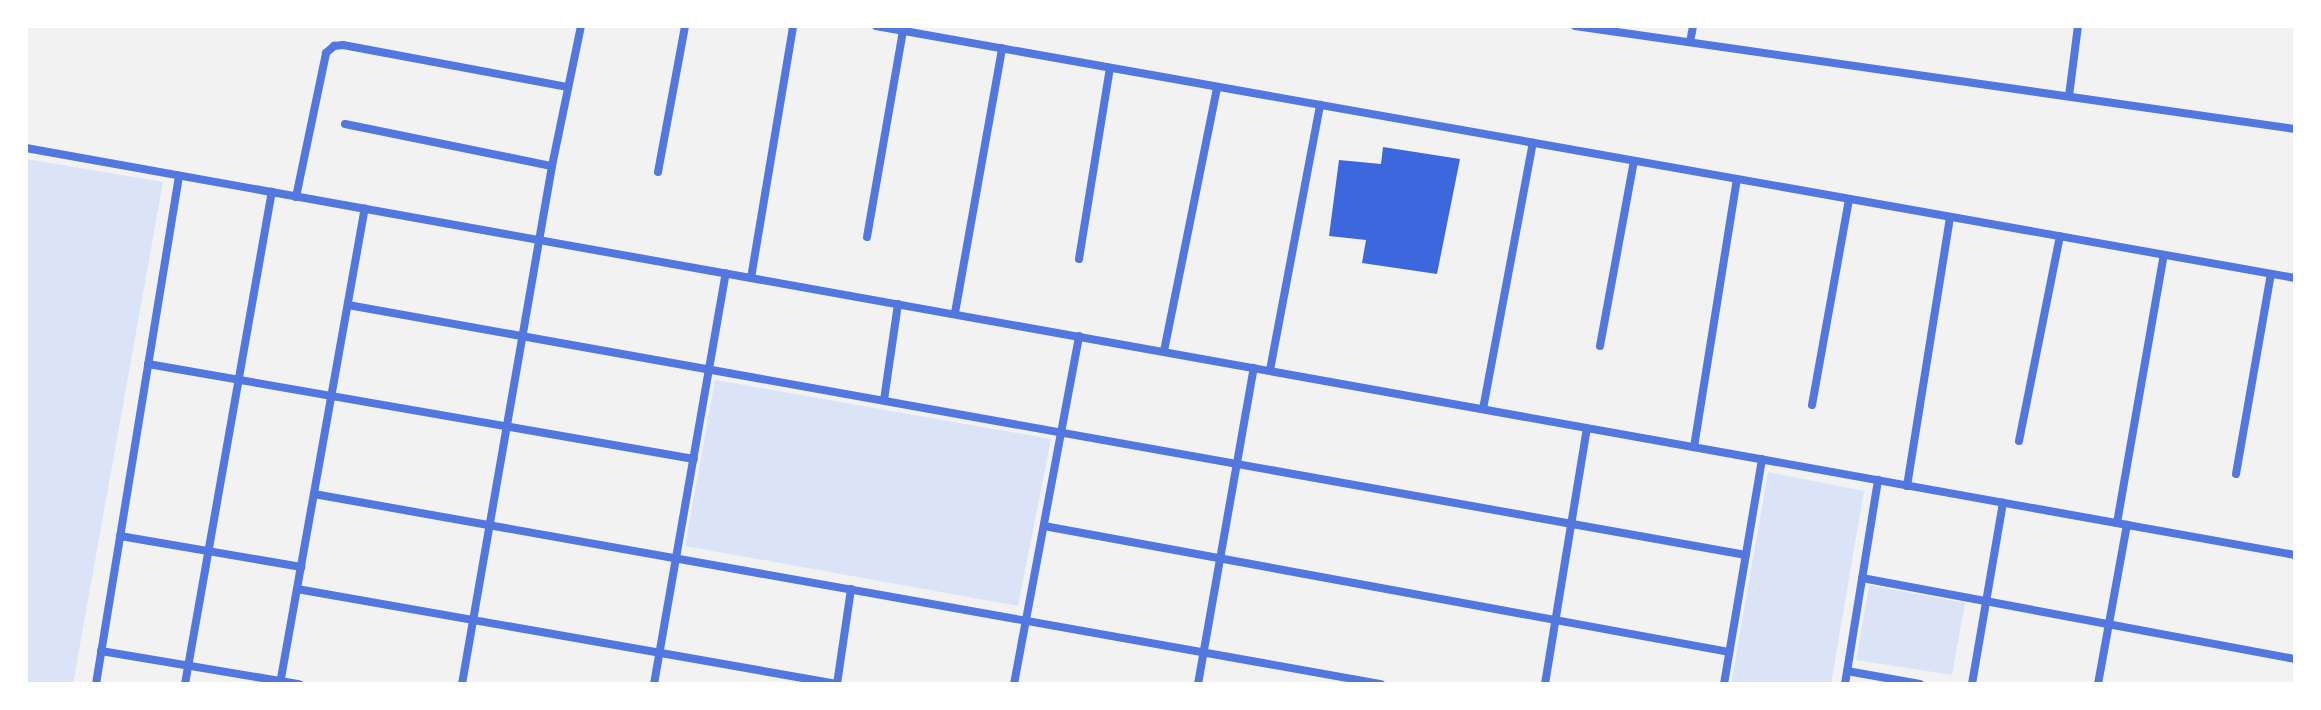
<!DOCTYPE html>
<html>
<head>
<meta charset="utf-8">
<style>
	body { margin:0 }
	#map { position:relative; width:2321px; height:710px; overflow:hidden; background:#f2f2f2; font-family:Literata,serif }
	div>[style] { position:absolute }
	.green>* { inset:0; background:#dbe4f7 }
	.building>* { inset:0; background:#3d67dc }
	.minor>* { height:8px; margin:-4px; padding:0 4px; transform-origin:4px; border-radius:4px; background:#5277de }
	span { translate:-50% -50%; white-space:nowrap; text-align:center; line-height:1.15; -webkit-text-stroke:6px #fff; paint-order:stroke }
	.frame { position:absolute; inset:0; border:28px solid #fff; pointer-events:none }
</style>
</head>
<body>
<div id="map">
	<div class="green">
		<i style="clip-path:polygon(26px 159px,163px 182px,73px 684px,26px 684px)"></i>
		<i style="clip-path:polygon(715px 380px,1051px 439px,1018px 606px,685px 546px)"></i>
		<i style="clip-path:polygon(1768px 472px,1864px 491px,1831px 684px,1731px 684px)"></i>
		<i style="clip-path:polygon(1869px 585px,1965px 603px,1952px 675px,1856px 660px)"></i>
	</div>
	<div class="building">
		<i style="clip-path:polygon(1383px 147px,1460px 159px,1437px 274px,1362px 263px,1366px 240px,1329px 236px,1339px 160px,1381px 164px)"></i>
	</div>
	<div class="minor">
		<i style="left:876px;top:26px;width:1441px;rotate:10.07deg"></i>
		<i style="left:1575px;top:26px;width:727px;rotate:8.14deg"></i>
		<i style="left:1690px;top:42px;width:16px;rotate:-79deg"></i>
		<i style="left:2069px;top:96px;width:71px;rotate:-82.7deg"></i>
		<i style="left:345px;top:124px;width:211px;rotate:11.5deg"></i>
		<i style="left:26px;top:148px;width:2305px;rotate:10.17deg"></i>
		<i style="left:658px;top:172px;width:148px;rotate:-79.5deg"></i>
		<i style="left:296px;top:197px;width:147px;rotate:-78.2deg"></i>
		<i style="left:326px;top:53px;width:11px;rotate:-41deg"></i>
		<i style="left:334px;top:46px;width:9px;rotate:-6deg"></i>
		<i style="left:343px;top:45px;width:229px;rotate:10.6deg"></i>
		<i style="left:867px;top:237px;width:209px;rotate:-80.1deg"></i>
		<i style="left:1079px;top:259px;width:193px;rotate:-80.8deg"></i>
		<i style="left:751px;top:278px;width:255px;rotate:-80.5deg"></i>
		<i style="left:348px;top:305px;width:1420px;rotate:10.14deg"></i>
		<i style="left:955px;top:313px;width:269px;rotate:-79.9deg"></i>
		<i style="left:1600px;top:346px;width:188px;rotate:-79.6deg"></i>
		<i style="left:1164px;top:351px;width:269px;rotate:-78.6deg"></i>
		<i style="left:148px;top:364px;width:554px;rotate:9.87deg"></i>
		<i style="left:1270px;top:370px;width:270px;rotate:-79.3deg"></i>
		<i style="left:884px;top:400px;width:97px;rotate:-81.7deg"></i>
		<i style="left:1812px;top:405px;width:209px;rotate:-79.8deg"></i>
		<i style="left:1483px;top:409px;width:271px;rotate:-79.4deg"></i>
		<i style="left:2019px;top:441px;width:209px;rotate:-78.7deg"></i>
		<i style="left:1694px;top:447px;width:271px;rotate:-80.9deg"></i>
		<i style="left:2236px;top:474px;width:203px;rotate:-80.1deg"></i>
		<i style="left:1907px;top:486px;width:272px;rotate:-80.9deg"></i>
		<i style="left:314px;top:494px;width:1084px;rotate:10.1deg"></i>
		<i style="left:2117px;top:523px;width:272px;rotate:-80.1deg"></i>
		<i style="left:1044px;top:526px;width:696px;rotate:10.42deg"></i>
		<i style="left:120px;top:536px;width:184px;rotate:9.7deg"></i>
		<i style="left:1862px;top:578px;width:441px;rotate:10.6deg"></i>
		<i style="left:297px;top:589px;width:548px;rotate:9.98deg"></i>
		<i style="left:837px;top:684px;width:96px;rotate:-81.6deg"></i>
		<i style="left:101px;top:651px;width:201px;rotate:9.5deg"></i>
		<i style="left:1847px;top:671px;width:74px;rotate:10.1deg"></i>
		<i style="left:96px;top:684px;width:515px;rotate:-80.72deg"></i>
		<i style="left:185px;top:684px;width:500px;rotate:-80deg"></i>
		<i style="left:280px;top:684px;width:483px;rotate:-79.9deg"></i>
		<i style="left:462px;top:684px;width:526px;rotate:-80.14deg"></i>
		<i style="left:552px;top:166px;width:143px;rotate:-78.3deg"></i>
		<i style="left:654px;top:684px;width:417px;rotate:-80.1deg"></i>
		<i style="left:1014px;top:684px;width:354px;rotate:-79.4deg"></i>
		<i style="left:1198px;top:684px;width:321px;rotate:-80deg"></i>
		<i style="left:1545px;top:684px;width:259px;rotate:-80.7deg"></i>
		<i style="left:1724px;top:684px;width:228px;rotate:-80.4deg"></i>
		<i style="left:1845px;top:684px;width:207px;rotate:-80.8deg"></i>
		<i style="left:1972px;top:684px;width:184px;rotate:-80.3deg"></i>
		<i style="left:2098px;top:684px;width:162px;rotate:-79.7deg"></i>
	</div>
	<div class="frame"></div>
</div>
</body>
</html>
